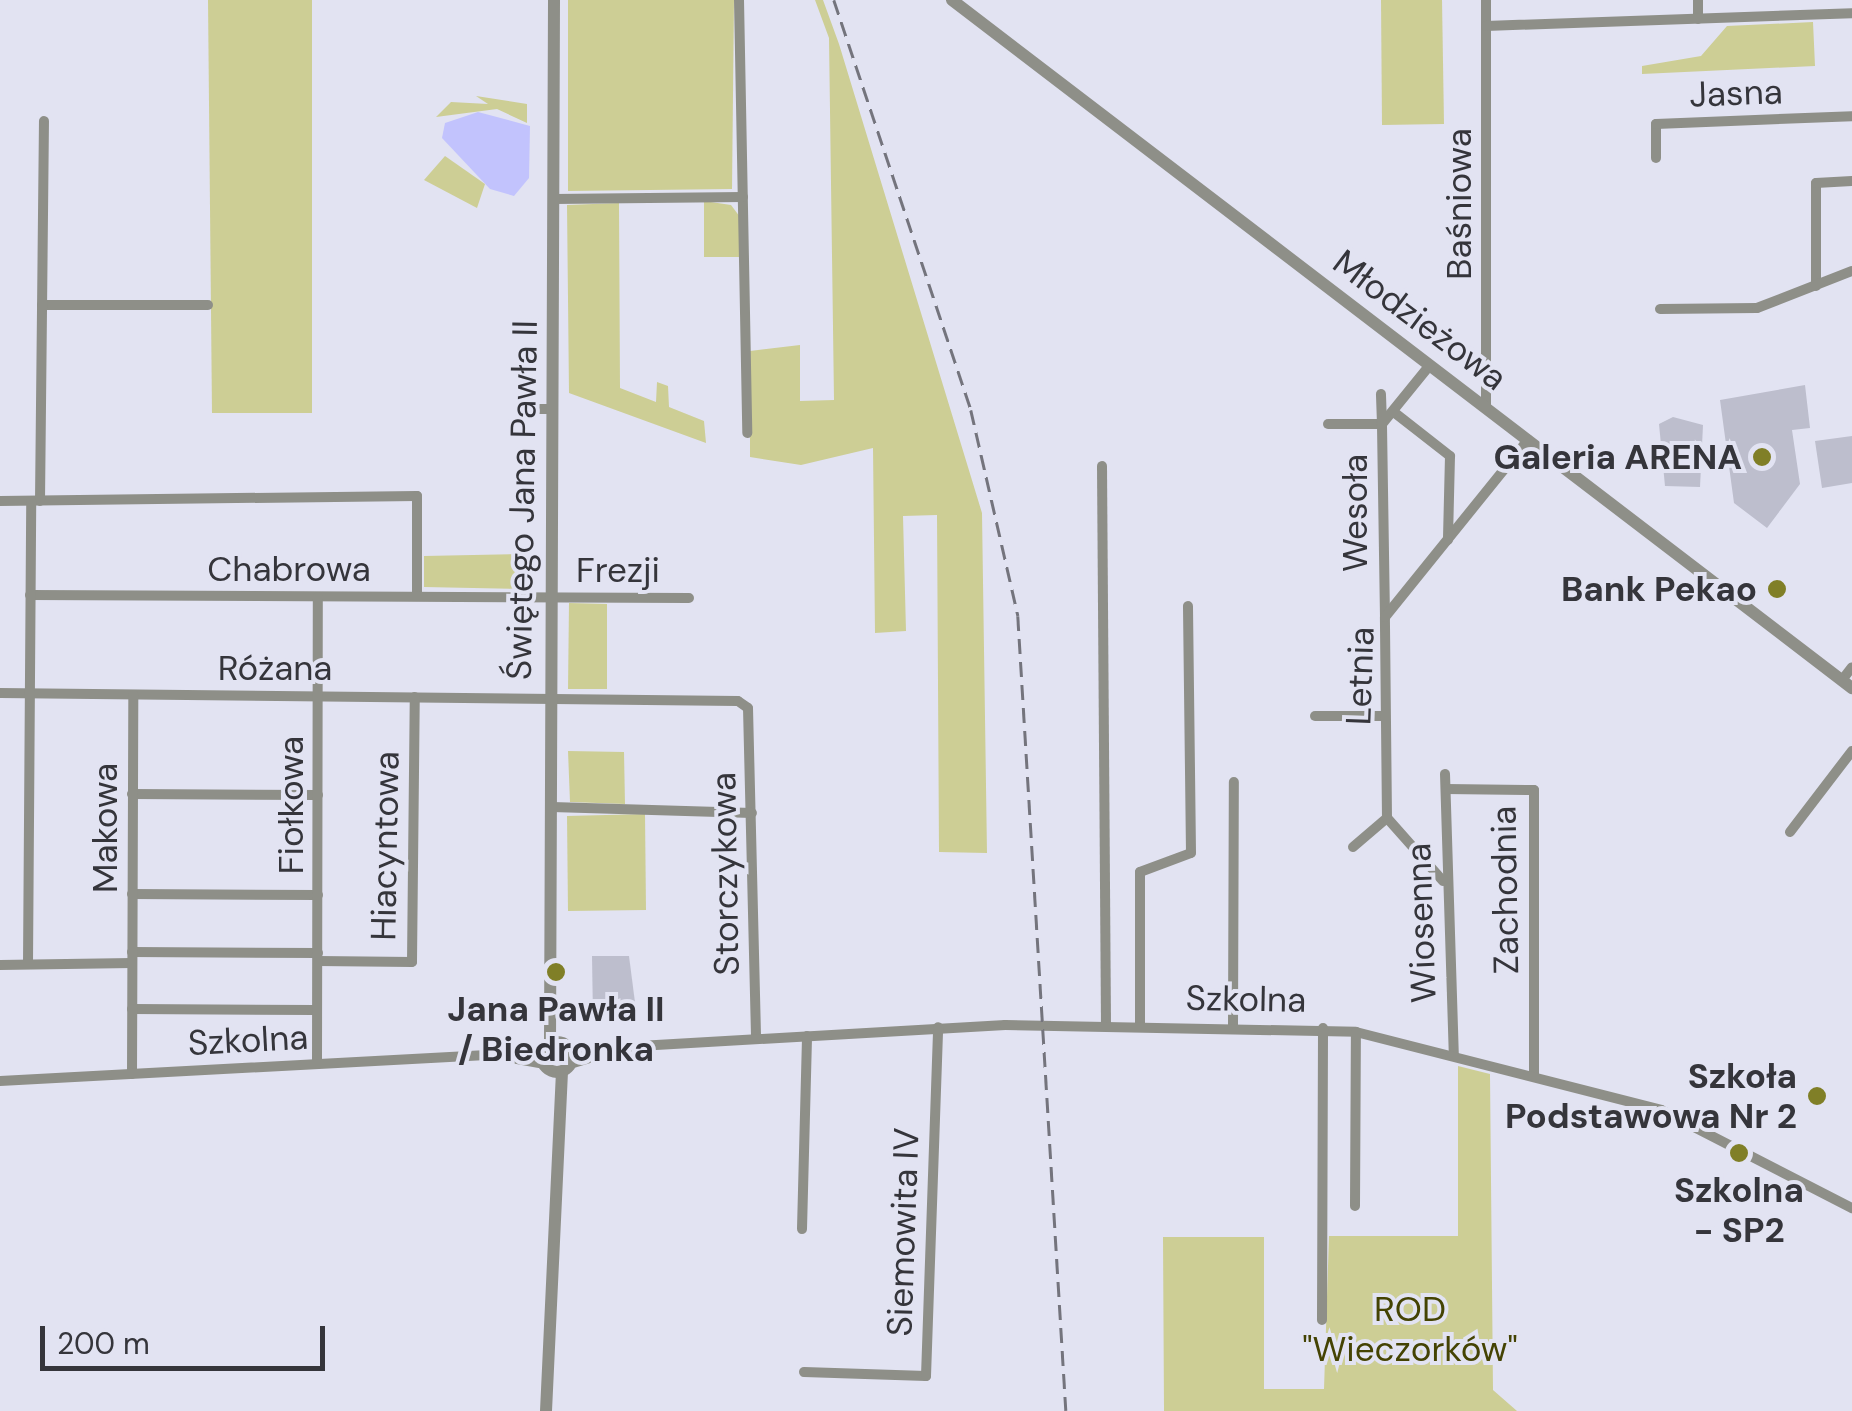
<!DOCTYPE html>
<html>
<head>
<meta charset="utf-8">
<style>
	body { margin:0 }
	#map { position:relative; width:1852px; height:1411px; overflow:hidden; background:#e2e3f2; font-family:"DM Sans",sans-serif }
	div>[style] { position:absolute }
	.green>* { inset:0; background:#cdce95 }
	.water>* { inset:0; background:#c2c3fd }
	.building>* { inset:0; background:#bdbecd }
	.minor>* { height:10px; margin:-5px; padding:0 5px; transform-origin:5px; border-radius:5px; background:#8e8f88 }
	.tertiary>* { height:12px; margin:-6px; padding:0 6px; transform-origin:6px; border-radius:6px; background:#8e8f88 }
	.tertiary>.ring { margin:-6px; padding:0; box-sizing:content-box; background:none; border:12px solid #8e8f88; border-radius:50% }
	.rail>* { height:2.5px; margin-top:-1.25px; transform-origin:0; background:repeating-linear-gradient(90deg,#74747d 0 15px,transparent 0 23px) }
	.dots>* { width:28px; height:28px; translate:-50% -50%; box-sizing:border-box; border:5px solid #e2e3f2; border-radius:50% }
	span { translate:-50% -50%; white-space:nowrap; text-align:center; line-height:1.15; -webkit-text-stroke:8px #e2e3f2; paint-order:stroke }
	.street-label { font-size:35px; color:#35353b }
	.poi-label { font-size:35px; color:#35353b; font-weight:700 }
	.right { translate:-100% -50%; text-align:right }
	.park-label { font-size:35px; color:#444303 }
	.scale { position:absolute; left:40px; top:1326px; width:285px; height:45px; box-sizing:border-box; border:5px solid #35353b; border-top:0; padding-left:12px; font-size:30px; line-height:35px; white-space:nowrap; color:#35353b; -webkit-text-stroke:8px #e2e3f2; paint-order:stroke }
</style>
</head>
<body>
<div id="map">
	<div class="green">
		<i style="clip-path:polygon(208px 0,312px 0,312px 413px,212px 413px)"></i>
		<i style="clip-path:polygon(568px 0,734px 0,732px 189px,568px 191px)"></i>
		<i style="clip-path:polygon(815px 0,823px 0,839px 44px,982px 513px,987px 853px,939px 852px,937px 515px,903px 516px,906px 631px,875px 633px,873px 448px,801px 465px,750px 457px,750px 351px,800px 345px,800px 401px,834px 400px,829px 38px)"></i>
		<i style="clip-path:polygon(1381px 0,1442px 0,1444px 124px,1382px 125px)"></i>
		<i style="clip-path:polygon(1813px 22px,1815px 66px,1642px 74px,1642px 66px,1701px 56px,1727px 26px)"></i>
		<i style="clip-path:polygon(476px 96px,527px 104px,527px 123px,497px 109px,436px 117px,451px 102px,488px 104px)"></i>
		<i style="clip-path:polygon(445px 156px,485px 184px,477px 208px,424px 180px)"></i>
		<i style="clip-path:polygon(704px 201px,731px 205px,740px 217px,741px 257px,704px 257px)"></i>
		<i style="clip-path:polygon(619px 203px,620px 388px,656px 402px,657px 382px,668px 386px,669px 407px,704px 421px,706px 443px,569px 393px,567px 205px)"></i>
		<i style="clip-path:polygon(527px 554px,519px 589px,424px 587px,424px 556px)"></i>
		<i style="clip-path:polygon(569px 603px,607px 604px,607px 689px,568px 689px)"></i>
		<i style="clip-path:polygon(568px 751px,624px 752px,625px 804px,570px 802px)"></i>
		<i style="clip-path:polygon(645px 814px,646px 910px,568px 911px,567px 816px)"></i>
		<i style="clip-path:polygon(1458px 1066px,1490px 1074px,1493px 1390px,1517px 1411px,1164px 1411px,1163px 1237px,1264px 1237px,1264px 1389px,1324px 1389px,1329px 1236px,1458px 1236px)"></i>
	</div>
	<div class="water">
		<i style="clip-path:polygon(478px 112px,530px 126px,529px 178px,514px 196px,490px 189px,442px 138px,445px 123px)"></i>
	</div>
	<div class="building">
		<i style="clip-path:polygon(1805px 385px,1810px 428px,1792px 430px,1800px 484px,1767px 528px,1734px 503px,1720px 400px)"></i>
		<i style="clip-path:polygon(1673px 417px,1703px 425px,1700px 487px,1665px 486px,1659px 424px)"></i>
		<i style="clip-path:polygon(1852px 436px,1852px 483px,1822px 488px,1815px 441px)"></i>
		<i style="clip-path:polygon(592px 956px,629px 956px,637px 1018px,593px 1018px)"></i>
	</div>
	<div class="minor">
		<i style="left:739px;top:0;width:433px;rotate:88.9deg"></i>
		<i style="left:1486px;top:0;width:408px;rotate:90deg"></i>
		<i style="left:1698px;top:19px;width:19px;rotate:-90deg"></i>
		<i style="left:1486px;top:26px;width:366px;rotate:-2deg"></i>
		<i style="left:1656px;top:158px;width:34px;rotate:-90deg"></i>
		<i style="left:1656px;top:124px;width:196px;rotate:-2.3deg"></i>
		<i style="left:554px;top:199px;width:189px;rotate:-0.6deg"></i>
		<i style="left:1816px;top:286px;width:103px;rotate:-90deg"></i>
		<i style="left:1816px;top:183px;width:36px;rotate:-3deg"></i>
		<i style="left:42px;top:305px;width:166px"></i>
		<i style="left:1660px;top:309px;width:97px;rotate:-0.6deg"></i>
		<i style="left:1757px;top:308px;width:102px;rotate:-21.3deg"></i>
		<i style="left:532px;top:409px;width:21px"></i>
		<i style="left:1395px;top:413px;width:70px;rotate:38deg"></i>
		<i style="left:1450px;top:456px;width:84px;rotate:91.4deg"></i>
		<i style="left:1328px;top:424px;width:54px"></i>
		<i style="left:1382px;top:424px;width:30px;rotate:-92deg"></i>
		<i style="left:1102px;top:466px;width:559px;rotate:89.59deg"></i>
		<i style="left:0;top:501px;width:417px;rotate:-0.7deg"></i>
		<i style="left:417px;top:496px;width:100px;rotate:90deg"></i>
		<i style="left:40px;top:501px;width:380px;rotate:-89.4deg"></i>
		<i style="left:30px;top:595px;width:659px;rotate:0.26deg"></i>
		<i style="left:1385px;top:617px;width:193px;rotate:-90.9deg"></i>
		<i style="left:1382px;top:424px;width:76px;rotate:-50.9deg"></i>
		<i style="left:1842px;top:680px;width:16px;rotate:-52deg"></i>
		<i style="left:0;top:693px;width:738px;rotate:0.62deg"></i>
		<i style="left:738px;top:701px;width:12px;rotate:35deg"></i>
		<i style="left:748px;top:708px;width:331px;rotate:88.6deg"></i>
		<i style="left:1315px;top:716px;width:69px"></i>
		<i style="left:1445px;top:774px;width:281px;rotate:88.2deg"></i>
		<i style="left:1446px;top:789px;width:88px;rotate:0.7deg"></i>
		<i style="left:1534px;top:790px;width:285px;rotate:90deg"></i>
		<i style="left:132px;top:794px;width:186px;rotate:0.3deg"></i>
		<i style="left:552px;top:807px;width:200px;rotate:1.7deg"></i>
		<i style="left:1790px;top:832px;width:102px;rotate:-52.6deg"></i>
		<i style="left:1353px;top:847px;width:45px;rotate:-40.5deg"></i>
		<i style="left:1443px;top:881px;width:84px;rotate:-131.6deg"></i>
		<i style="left:1387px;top:818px;width:201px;rotate:-90.6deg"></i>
		<i style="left:1385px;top:617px;width:228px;rotate:-51.1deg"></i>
		<i style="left:132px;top:894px;width:186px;rotate:0.3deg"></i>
		<i style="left:132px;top:952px;width:186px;rotate:0.3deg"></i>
		<i style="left:318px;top:961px;width:94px;rotate:0.6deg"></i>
		<i style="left:412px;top:962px;width:265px;rotate:-89.4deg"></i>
		<i style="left:28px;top:964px;width:463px;rotate:-89.6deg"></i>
		<i style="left:0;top:965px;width:132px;rotate:-0.9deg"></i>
		<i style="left:132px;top:1009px;width:184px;rotate:0.3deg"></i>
		<i style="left:1140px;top:1024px;width:152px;rotate:-90deg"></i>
		<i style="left:1140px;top:872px;width:54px;rotate:-20.4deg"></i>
		<i style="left:1191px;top:853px;width:247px;rotate:-90.7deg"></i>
		<i style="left:1233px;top:1025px;width:243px;rotate:-89.8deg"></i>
		<i style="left:570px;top:1050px;width:436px;rotate:-3.3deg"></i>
		<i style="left:1005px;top:1025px;width:351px;rotate:1.1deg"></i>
		<i style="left:1356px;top:1032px;width:315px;rotate:14.3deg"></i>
		<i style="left:1661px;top:1110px;width:215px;rotate:27.2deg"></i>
		<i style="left:505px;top:1057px;width:39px;rotate:10deg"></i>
		<i style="left:317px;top:1063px;width:466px;rotate:-89.9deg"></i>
		<i style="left:570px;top:1064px;width:37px;rotate:-17deg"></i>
		<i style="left:132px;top:1074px;width:379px;rotate:-89.8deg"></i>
		<i style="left:0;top:1081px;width:543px;rotate:-3.06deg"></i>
		<i style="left:1355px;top:1206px;width:174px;rotate:-89.7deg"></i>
		<i style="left:802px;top:1229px;width:193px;rotate:-88.5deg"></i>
		<i style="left:1322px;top:1320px;width:292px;rotate:-89.8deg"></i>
		<i style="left:804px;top:1372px;width:122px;rotate:1.9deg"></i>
		<i style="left:926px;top:1376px;width:349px;rotate:-88deg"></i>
	</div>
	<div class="tertiary">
		<i style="left:952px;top:0;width:1133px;rotate:37.4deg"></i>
		<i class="ring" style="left:542px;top:1042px;width:18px;height:18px"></i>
		<i style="left:550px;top:1043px;width:1043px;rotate:-89.78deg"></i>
		<i style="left:546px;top:1411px;width:340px;rotate:-87.3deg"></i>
	</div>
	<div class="rail">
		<i style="left:834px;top:0;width:432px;rotate:71.5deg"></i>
		<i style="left:971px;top:410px;width:211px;rotate:77.1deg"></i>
		<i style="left:1018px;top:616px;width:796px;rotate:86.54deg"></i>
	</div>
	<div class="dots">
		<i style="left:1762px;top:457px;background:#807f27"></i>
		<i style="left:1777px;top:589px;background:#807f27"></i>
		<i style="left:556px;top:972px;background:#807f27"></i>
		<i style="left:1817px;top:1096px;background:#807f27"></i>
		<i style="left:1739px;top:1153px;background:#807f27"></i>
	</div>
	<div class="street-label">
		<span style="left:1736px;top:93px;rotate:-2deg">Jasna</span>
		<span style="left:1459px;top:204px;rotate:-90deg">Baśniowa</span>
		<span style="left:1420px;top:320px;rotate:37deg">Młodzieżowa</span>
		<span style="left:522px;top:500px;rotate:-89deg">Świętego Jana Pawła II</span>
		<span style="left:1355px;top:513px;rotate:-90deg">Wesoła</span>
		<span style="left:289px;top:569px">Chabrowa</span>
		<span style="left:618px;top:570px">Frezji</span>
		<span style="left:275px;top:668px">Różana</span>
		<span style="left:1360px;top:676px;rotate:-88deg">Letnia</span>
		<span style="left:291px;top:805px;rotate:-90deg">Fiołkowa</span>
		<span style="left:105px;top:828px;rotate:-90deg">Makowa</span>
		<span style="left:385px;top:846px;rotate:-89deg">Hiacyntowa</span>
		<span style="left:725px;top:874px;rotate:-91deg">Storczykowa</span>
		<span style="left:1505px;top:890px;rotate:-91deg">Zachodnia</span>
		<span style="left:1421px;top:923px;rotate:-92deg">Wiosenna</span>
		<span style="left:1246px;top:999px;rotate:1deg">Szkolna</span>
		<span style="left:248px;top:1040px;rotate:-3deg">Szkolna</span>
		<span style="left:903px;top:1232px;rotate:-88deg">Siemowita IV</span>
	</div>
	<div class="poi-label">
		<span class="right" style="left:1742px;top:457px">Galeria ARENA</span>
		<span class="right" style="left:1757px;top:589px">Bank Pekao</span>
		<span style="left:556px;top:1029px">Jana Pawła II<br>/ Biedronka</span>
		<span class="right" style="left:1797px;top:1096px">Szkoła<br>Podstawowa Nr 2</span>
		<span style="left:1739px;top:1210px">Szkolna<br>- SP2</span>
	</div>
	<div class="park-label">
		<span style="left:1410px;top:1329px">ROD<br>"Wieczorków"</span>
	</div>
	<div class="scale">200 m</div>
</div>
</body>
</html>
